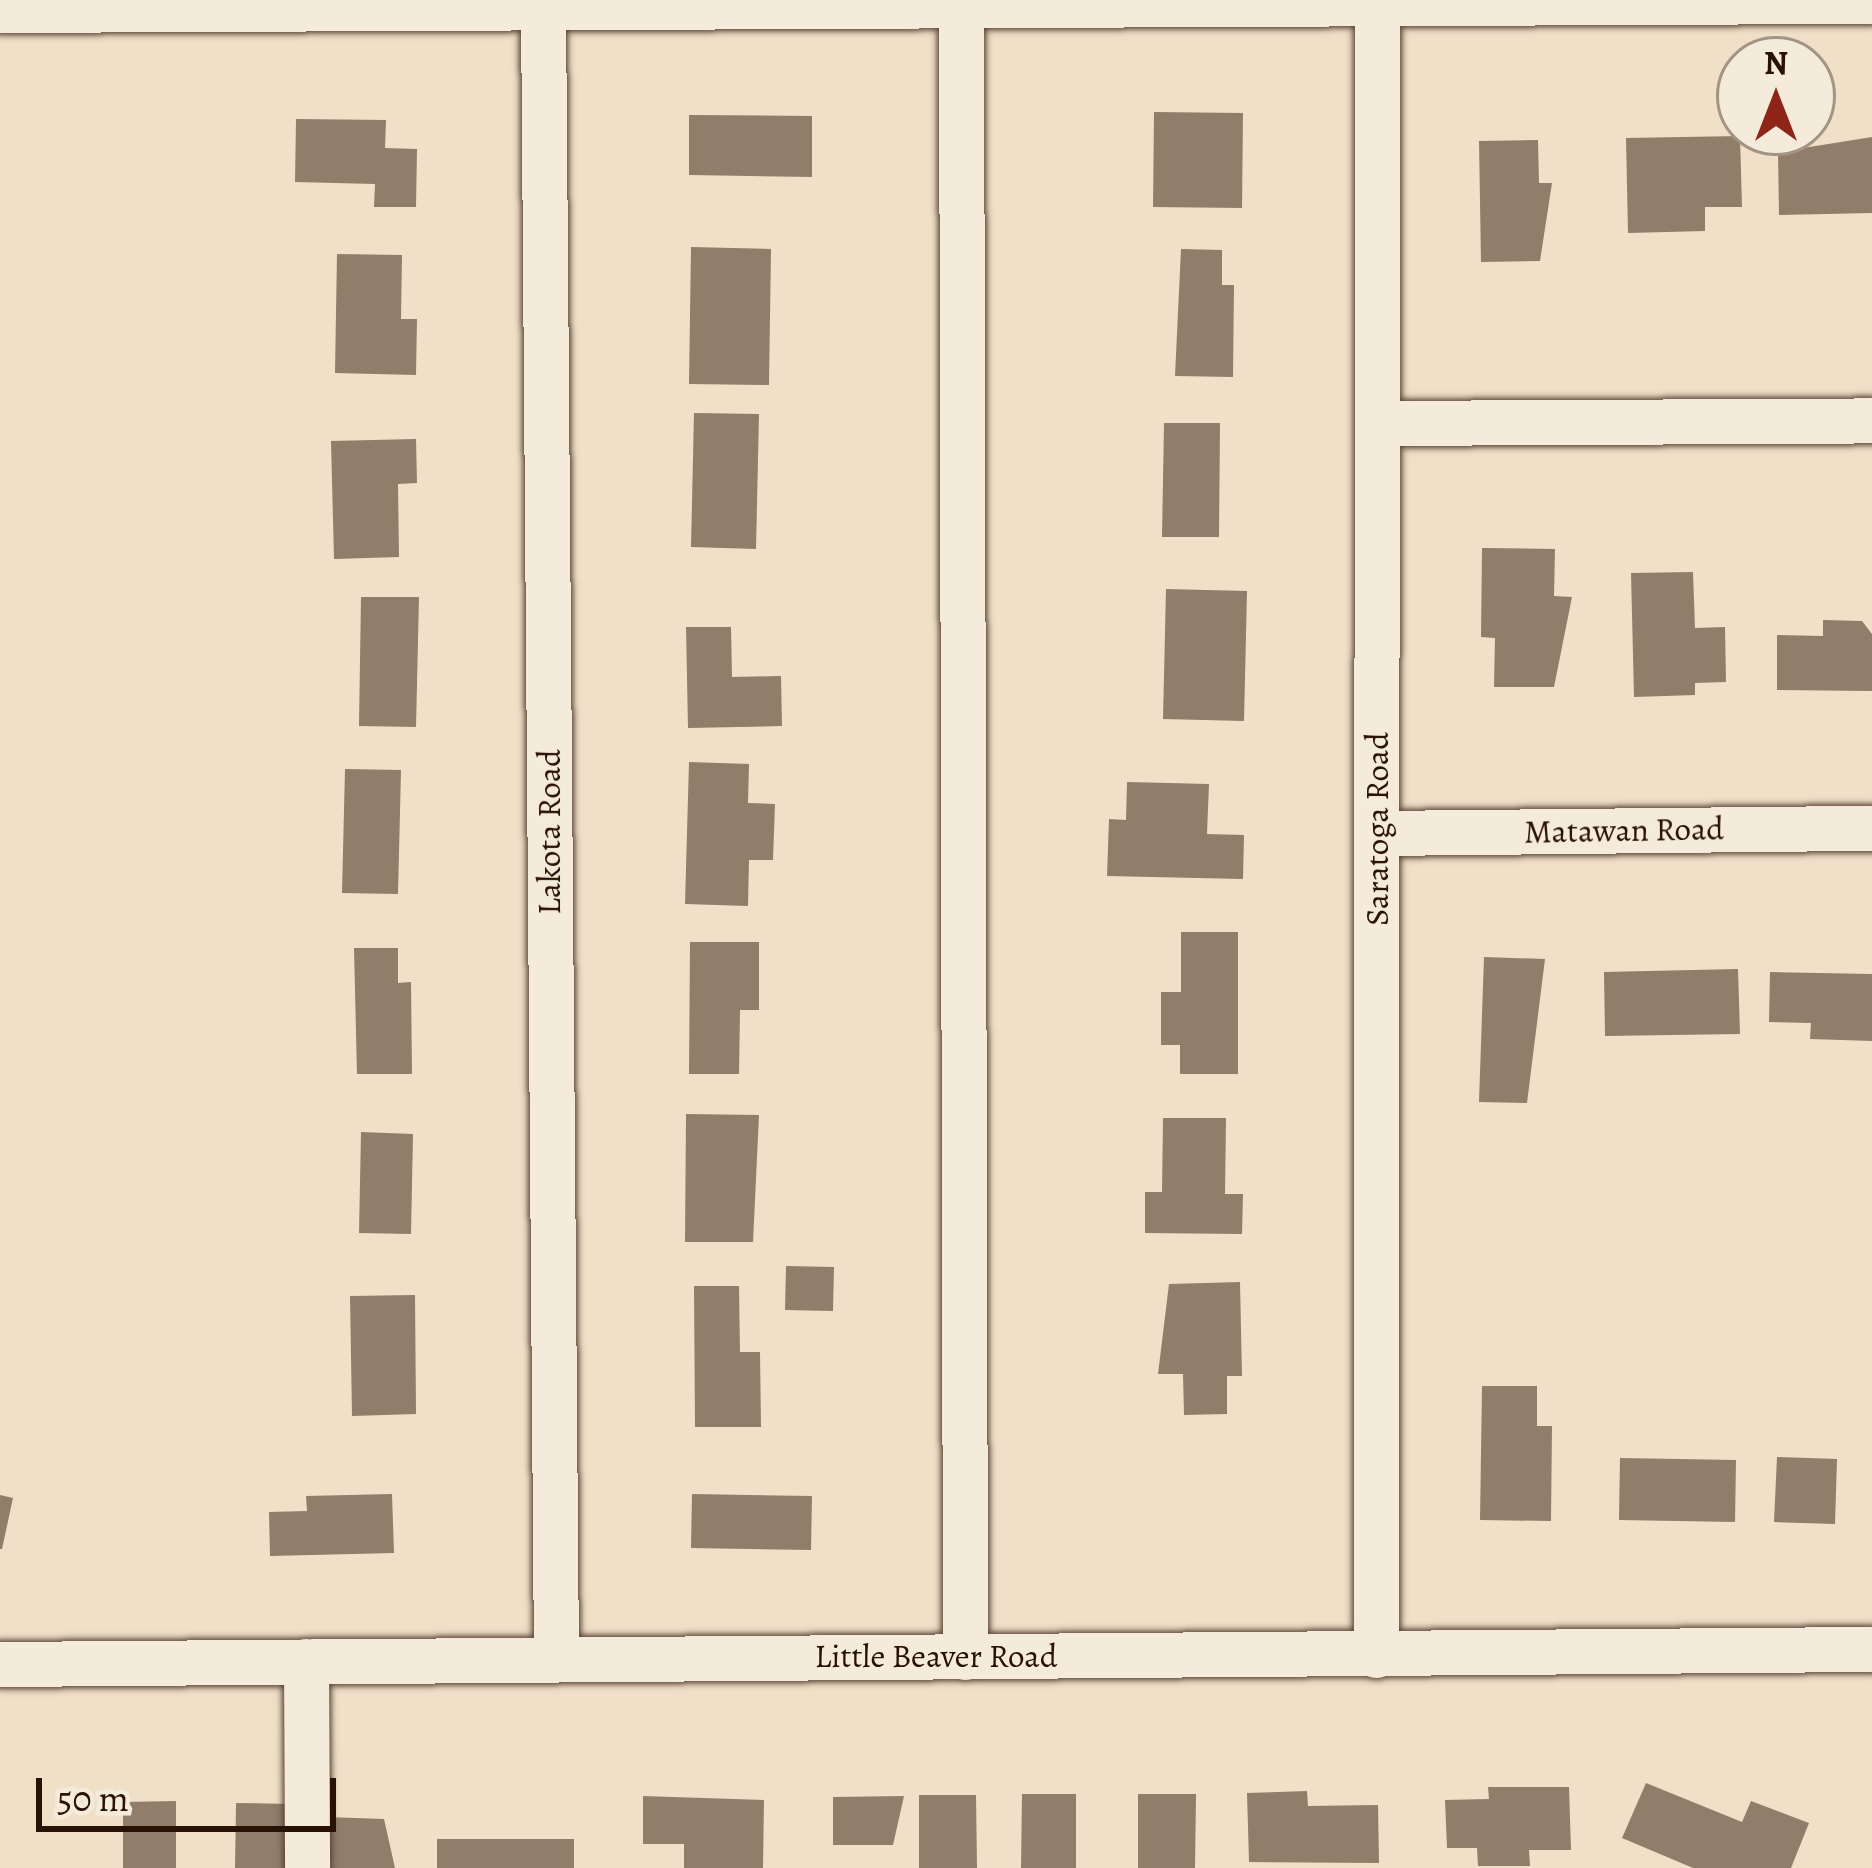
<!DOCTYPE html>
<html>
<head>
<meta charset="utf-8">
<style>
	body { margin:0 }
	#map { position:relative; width:1872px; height:1868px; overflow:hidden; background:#f0e0c8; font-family:Alegreya,serif }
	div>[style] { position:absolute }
	.building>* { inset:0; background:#907d6a }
	.roads { filter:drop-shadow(0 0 3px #5b4536) drop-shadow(0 0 3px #5b4536) }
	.minor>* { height:45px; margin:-22.5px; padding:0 22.5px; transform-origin:22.5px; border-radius:22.5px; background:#f5ebdb }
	span { translate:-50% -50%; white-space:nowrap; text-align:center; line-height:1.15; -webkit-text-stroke:10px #f5ebdb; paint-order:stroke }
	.street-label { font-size:33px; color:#291105 }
	.north { position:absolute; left:1716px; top:36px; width:120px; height:120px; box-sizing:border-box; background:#f5ebdb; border:3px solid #a39485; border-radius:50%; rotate:0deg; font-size:33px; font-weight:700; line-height:48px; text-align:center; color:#291105 }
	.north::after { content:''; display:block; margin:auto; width:42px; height:54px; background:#8f2418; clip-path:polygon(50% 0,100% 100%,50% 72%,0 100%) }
	.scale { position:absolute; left:36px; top:1778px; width:300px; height:54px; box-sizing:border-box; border:6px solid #291105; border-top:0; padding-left:15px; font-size:36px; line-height:42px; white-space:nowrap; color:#291105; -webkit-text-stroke:9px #f5ebdb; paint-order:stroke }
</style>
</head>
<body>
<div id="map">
	<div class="building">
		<i style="clip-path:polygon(1154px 112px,1243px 113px,1242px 208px,1153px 207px)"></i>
		<i style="clip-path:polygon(689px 115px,812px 116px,812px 177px,689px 175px)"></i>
		<i style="clip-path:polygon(296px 119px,386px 120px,385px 148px,417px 149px,416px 207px,374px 207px,375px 184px,295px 182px)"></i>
		<i style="clip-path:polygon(1740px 136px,1742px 207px,1705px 207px,1705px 231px,1628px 233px,1626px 138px)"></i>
		<i style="clip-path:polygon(1872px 137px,1872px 213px,1779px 215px,1778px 152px)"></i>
		<i style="clip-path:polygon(1538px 140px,1539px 183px,1552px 183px,1540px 261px,1481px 262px,1479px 141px)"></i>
		<i style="clip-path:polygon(691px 247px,771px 249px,769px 385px,689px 384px)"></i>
		<i style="clip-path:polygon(1181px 249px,1222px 250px,1222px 285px,1234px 285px,1233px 377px,1175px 376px)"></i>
		<i style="clip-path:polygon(337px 254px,402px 255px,401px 319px,417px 319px,416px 375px,335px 373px)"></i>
		<i style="clip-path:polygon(694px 413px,759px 414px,756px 549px,691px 547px)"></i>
		<i style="clip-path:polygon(1164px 423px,1220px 423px,1219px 537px,1162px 537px)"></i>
		<i style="clip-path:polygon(416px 439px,417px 483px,398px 484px,399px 557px,334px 559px,331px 441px)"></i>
		<i style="clip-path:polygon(1482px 548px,1555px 549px,1554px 596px,1572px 597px,1554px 687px,1494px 687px,1495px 638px,1481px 637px)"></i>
		<i style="clip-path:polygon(1693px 572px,1695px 628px,1725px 627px,1726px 682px,1695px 683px,1695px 695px,1634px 697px,1631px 573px)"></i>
		<i style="clip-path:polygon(1166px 589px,1247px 591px,1244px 721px,1163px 719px)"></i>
		<i style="clip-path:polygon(361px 597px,419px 597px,416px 727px,359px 726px)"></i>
		<i style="clip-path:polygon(1823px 620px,1862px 621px,1872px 634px,1872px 691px,1777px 690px,1777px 635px,1823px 636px)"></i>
		<i style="clip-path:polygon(686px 627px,731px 627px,732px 677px,781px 676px,782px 726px,688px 728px)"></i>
		<i style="clip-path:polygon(689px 762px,749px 764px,748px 803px,775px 804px,773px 860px,749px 860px,748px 906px,685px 904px)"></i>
		<i style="clip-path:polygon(345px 769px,401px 770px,398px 894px,342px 893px)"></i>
		<i style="clip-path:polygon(1127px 782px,1209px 784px,1207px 834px,1244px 835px,1243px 879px,1107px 876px,1109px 819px,1126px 820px)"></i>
		<i style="clip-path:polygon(1181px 932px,1238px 932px,1238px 1074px,1180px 1074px,1180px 1045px,1161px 1045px,1161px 992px,1181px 992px)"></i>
		<i style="clip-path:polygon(690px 942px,759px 942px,759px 1010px,740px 1010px,739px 1074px,689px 1074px)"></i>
		<i style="clip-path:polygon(354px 948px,398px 948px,398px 983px,411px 982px,412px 1074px,357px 1074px)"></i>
		<i style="clip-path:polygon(1484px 957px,1545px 959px,1527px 1103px,1479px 1102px)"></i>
		<i style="clip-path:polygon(1738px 969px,1740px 1034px,1605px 1036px,1604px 972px)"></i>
		<i style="clip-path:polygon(1770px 972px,1872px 974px,1872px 1041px,1810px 1039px,1811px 1023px,1769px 1022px)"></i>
		<i style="clip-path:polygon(686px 1114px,759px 1115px,753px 1242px,685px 1242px)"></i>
		<i style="clip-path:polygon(1163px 1118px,1226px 1118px,1225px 1194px,1243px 1194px,1242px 1234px,1145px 1233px,1145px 1192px,1162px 1192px)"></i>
		<i style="clip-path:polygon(361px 1132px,413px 1134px,411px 1234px,359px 1233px)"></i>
		<i style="clip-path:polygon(786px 1266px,834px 1267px,833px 1311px,785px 1310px)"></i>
		<i style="clip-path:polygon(1240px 1282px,1242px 1376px,1227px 1376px,1227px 1414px,1184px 1415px,1183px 1374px,1158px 1374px,1169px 1284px)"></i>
		<i style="clip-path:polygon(694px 1286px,739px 1286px,740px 1352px,760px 1352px,761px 1427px,695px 1427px)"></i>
		<i style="clip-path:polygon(415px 1295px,416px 1414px,352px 1416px,350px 1296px)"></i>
		<i style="clip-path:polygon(1482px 1386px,1537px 1386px,1537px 1426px,1552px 1426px,1551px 1521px,1480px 1520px)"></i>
		<i style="clip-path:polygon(1777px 1457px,1837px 1459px,1835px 1524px,1774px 1522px)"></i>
		<i style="clip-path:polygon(1620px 1458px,1736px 1460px,1735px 1522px,1619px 1520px)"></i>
		<i style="clip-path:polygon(392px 1494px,394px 1553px,270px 1556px,269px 1512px,307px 1511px,306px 1496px)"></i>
		<i style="clip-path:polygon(692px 1494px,812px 1496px,811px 1550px,691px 1548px)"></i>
		<i style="clip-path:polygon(0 1495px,13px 1498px,2px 1549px,0 1549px)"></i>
		<i style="clip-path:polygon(1646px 1783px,1742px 1822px,1751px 1801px,1809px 1823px,1791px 1868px,1693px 1868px,1622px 1838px)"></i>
		<i style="clip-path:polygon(1488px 1787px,1569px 1787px,1571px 1850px,1529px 1850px,1530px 1866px,1478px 1866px,1477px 1848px,1447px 1848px,1445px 1800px,1489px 1799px)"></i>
		<i style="clip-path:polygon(1307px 1791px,1308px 1806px,1378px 1805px,1379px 1863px,1249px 1862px,1247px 1793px)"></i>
		<i style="clip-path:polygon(1022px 1794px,1076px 1794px,1076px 1868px,1021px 1868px)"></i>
		<i style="clip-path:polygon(1138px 1794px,1196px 1794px,1195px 1868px,1138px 1868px)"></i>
		<i style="clip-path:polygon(919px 1795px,976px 1795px,977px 1868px,919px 1868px)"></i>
		<i style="clip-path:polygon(643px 1796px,764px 1800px,763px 1868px,684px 1868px,684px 1844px,643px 1844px)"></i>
		<i style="clip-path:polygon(904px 1796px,893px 1845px,833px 1845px,833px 1797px)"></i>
		<i style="clip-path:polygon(176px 1801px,176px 1868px,123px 1868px,123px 1802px)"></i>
		<i style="clip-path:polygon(236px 1803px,292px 1804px,291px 1868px,235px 1868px)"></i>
		<i style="clip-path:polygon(326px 1817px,384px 1819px,395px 1868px,326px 1868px)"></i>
		<i style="clip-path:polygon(437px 1839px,574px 1839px,574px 1868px,437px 1868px)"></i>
	</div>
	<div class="roads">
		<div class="minor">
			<i style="left:961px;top:5px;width:1652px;rotate:89.86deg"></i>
			<i style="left:543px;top:7px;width:1650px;rotate:89.55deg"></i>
			<i style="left:0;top:10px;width:1872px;rotate:-0.28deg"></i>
			<i style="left:1377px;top:423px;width:495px;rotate:-0.3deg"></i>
			<i style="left:1377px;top:833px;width:495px;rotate:-0.6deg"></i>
			<i style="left:1376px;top:1655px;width:1652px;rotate:-89.97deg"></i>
			<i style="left:306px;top:1661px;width:207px;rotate:89.7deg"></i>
			<i style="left:0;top:1664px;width:1872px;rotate:-0.46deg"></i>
		</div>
	</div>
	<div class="street-label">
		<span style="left:1377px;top:829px;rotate:-90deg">Saratoga Road</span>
		<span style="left:1624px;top:830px;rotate:-1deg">Matawan Road</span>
		<span style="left:549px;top:832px;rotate:-90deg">Lakota Road</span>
		<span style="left:936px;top:1656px">Little Beaver Road</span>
	</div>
	<div class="north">N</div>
	<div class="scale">50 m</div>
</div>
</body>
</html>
